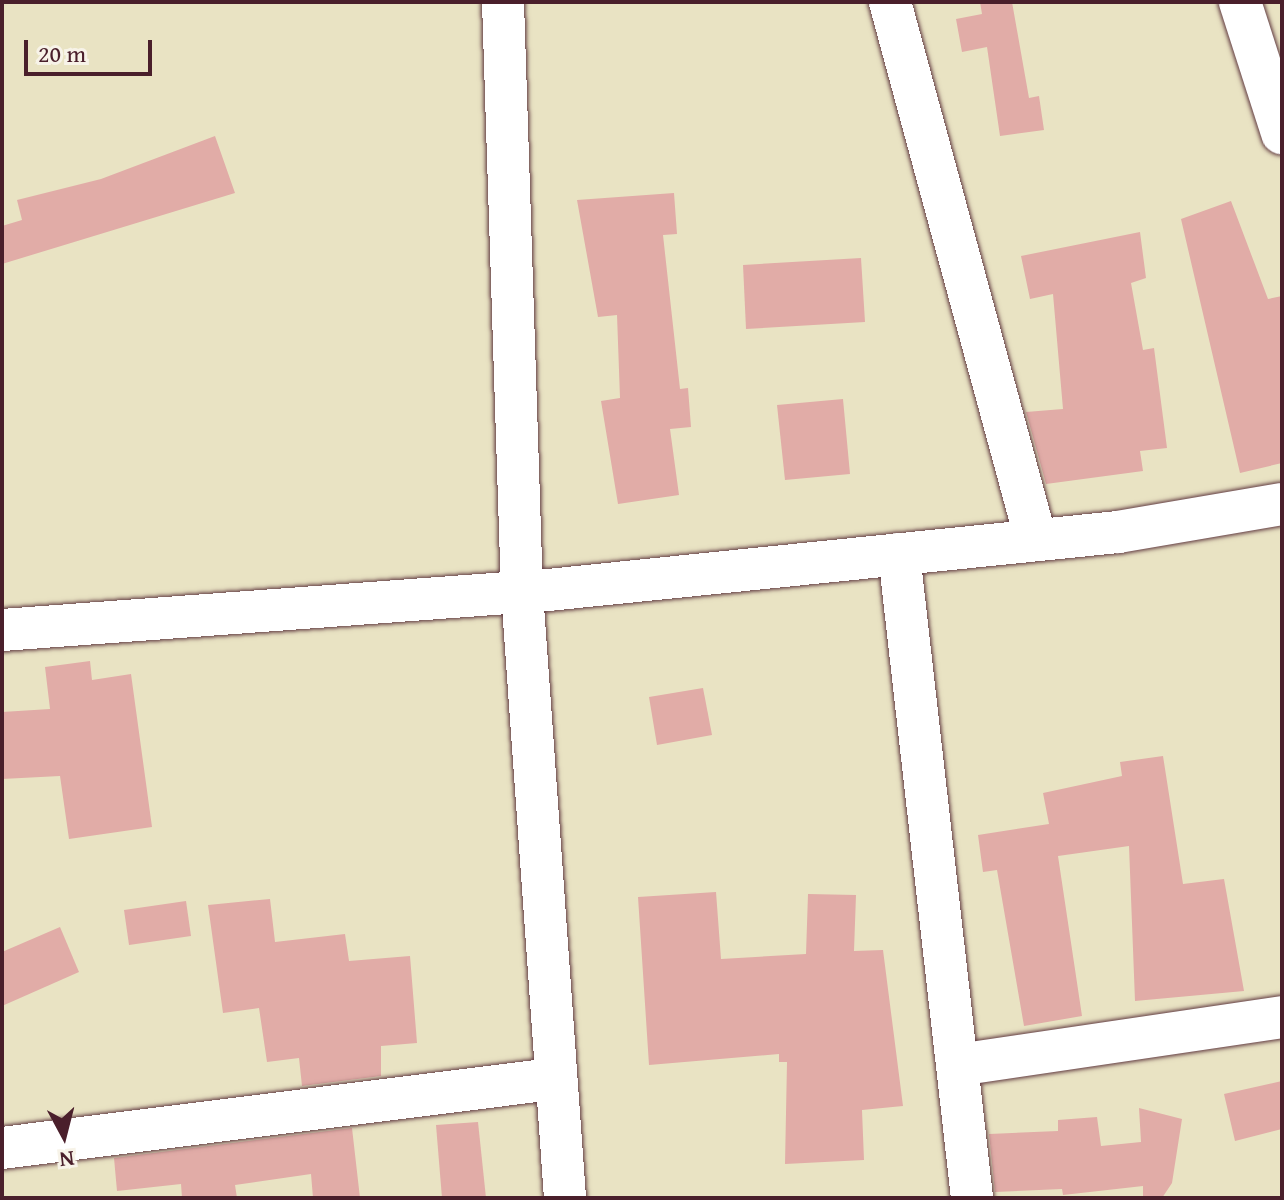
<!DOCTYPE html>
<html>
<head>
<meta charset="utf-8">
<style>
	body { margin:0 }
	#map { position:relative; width:1284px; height:1200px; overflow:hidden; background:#e9e3c3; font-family:"Gentium Book Plus",serif }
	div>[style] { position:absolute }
	.building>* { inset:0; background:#e1aca7 }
	.roads { filter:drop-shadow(0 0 2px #623c42) drop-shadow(0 0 2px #623c42) }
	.street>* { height:42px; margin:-21px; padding:0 21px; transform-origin:21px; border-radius:21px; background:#fff }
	span { translate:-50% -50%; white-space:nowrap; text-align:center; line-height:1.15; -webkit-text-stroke:8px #f7f3e8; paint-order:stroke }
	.frame { position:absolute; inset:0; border:4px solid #4a1f2b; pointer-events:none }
	.north { position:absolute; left:24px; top:1096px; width:80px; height:80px; -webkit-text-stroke:6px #f7f3e8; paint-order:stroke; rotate:173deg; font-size:22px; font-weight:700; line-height:32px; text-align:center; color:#4a1f2b }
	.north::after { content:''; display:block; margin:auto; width:28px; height:36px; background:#4a1f2b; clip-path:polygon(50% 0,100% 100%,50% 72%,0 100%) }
	.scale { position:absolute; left:24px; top:40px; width:128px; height:36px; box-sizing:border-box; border:4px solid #4a1f2b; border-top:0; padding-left:10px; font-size:24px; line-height:28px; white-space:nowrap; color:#4a1f2b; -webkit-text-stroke:6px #f7f3e8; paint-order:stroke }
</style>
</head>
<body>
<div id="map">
	<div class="building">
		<i style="clip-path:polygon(980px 2px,1012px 2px,1029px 98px,1039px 96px,1044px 130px,1000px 136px,987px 47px,962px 52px,956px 19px,982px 14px)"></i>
		<i style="clip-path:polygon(215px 136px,235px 193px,2px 264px,2px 226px,22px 220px,17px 200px,101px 179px)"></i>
		<i style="clip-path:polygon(674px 193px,677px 234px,663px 235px,680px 389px,688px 388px,691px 427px,670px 429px,679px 495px,618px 504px,601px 401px,620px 398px,617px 315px,598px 317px,577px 200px)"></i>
		<i style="clip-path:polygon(1231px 201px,1268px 299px,1282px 296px,1282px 463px,1240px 473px,1181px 219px)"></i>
		<i style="clip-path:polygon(1140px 232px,1146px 278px,1131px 283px,1143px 350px,1154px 348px,1167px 448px,1140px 451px,1143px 471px,1046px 484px,1026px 412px,1063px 409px,1053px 294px,1030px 299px,1021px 256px)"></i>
		<i style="clip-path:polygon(861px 258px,865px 322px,746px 329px,743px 265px)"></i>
		<i style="clip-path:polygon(843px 399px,850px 474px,785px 480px,777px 405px)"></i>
		<i style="clip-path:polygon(90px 661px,92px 680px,131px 674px,152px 827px,69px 839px,60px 776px,2px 779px,2px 712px,50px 709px,45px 667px)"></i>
		<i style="clip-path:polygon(703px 688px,712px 735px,657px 745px,649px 697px)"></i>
		<i style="clip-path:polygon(1163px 756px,1183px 884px,1224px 879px,1244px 991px,1135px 1001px,1129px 846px,1058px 856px,1082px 1016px,1024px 1026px,997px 870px,983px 872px,978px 835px,1049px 824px,1043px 793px,1122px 776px,1120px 762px)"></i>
		<i style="clip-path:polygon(716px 892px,721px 959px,806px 954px,808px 894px,856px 895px,854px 951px,883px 950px,903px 1106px,862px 1110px,864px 1160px,785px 1164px,787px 1062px,779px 1062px,779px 1054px,649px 1065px,638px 897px)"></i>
		<i style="clip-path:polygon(270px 899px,275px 942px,345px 934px,349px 961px,410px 956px,417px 1043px,381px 1046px,381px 1076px,302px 1086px,299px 1058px,267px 1062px,259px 1008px,223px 1013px,208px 905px)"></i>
		<i style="clip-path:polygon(186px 901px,191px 936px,129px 945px,124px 910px)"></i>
		<i style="clip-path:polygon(60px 927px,79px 972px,2px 1006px,2px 952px)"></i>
		<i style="clip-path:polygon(1282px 1081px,1282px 1129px,1235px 1141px,1224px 1094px)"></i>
		<i style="clip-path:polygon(1139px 1108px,1182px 1119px,1172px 1183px,1162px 1198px,1143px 1198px,1143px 1186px,1063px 1195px,1062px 1189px,995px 1192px,989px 1134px,1058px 1131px,1058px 1120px,1097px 1117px,1101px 1146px,1141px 1142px)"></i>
		<i style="clip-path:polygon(478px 1122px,486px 1198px,442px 1198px,436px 1125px)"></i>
		<i style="clip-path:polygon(352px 1128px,360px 1198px,313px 1198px,311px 1174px,235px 1185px,237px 1198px,182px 1198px,181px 1184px,117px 1191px,114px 1158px)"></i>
	</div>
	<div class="roads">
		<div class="street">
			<i style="left:503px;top:2px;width:590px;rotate:88.16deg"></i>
			<i style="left:522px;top:592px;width:608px;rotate:85.94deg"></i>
			<i style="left:890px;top:2px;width:557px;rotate:74.82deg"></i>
			<i style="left:1240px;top:2px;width:138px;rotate:72.2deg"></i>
			<i style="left:899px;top:554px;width:648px;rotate:83.53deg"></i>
			<i style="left:2px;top:630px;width:547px;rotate:-4.19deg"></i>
			<i style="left:548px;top:590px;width:573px;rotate:-5.81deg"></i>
			<i style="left:1118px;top:532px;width:166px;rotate:-9.7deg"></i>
			<i style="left:958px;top:1065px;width:328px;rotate:-8.4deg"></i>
			<i style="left:2px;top:1148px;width:554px;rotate:-7.15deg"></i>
		</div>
	</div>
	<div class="frame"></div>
	<div class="north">N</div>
	<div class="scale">20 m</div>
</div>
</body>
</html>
